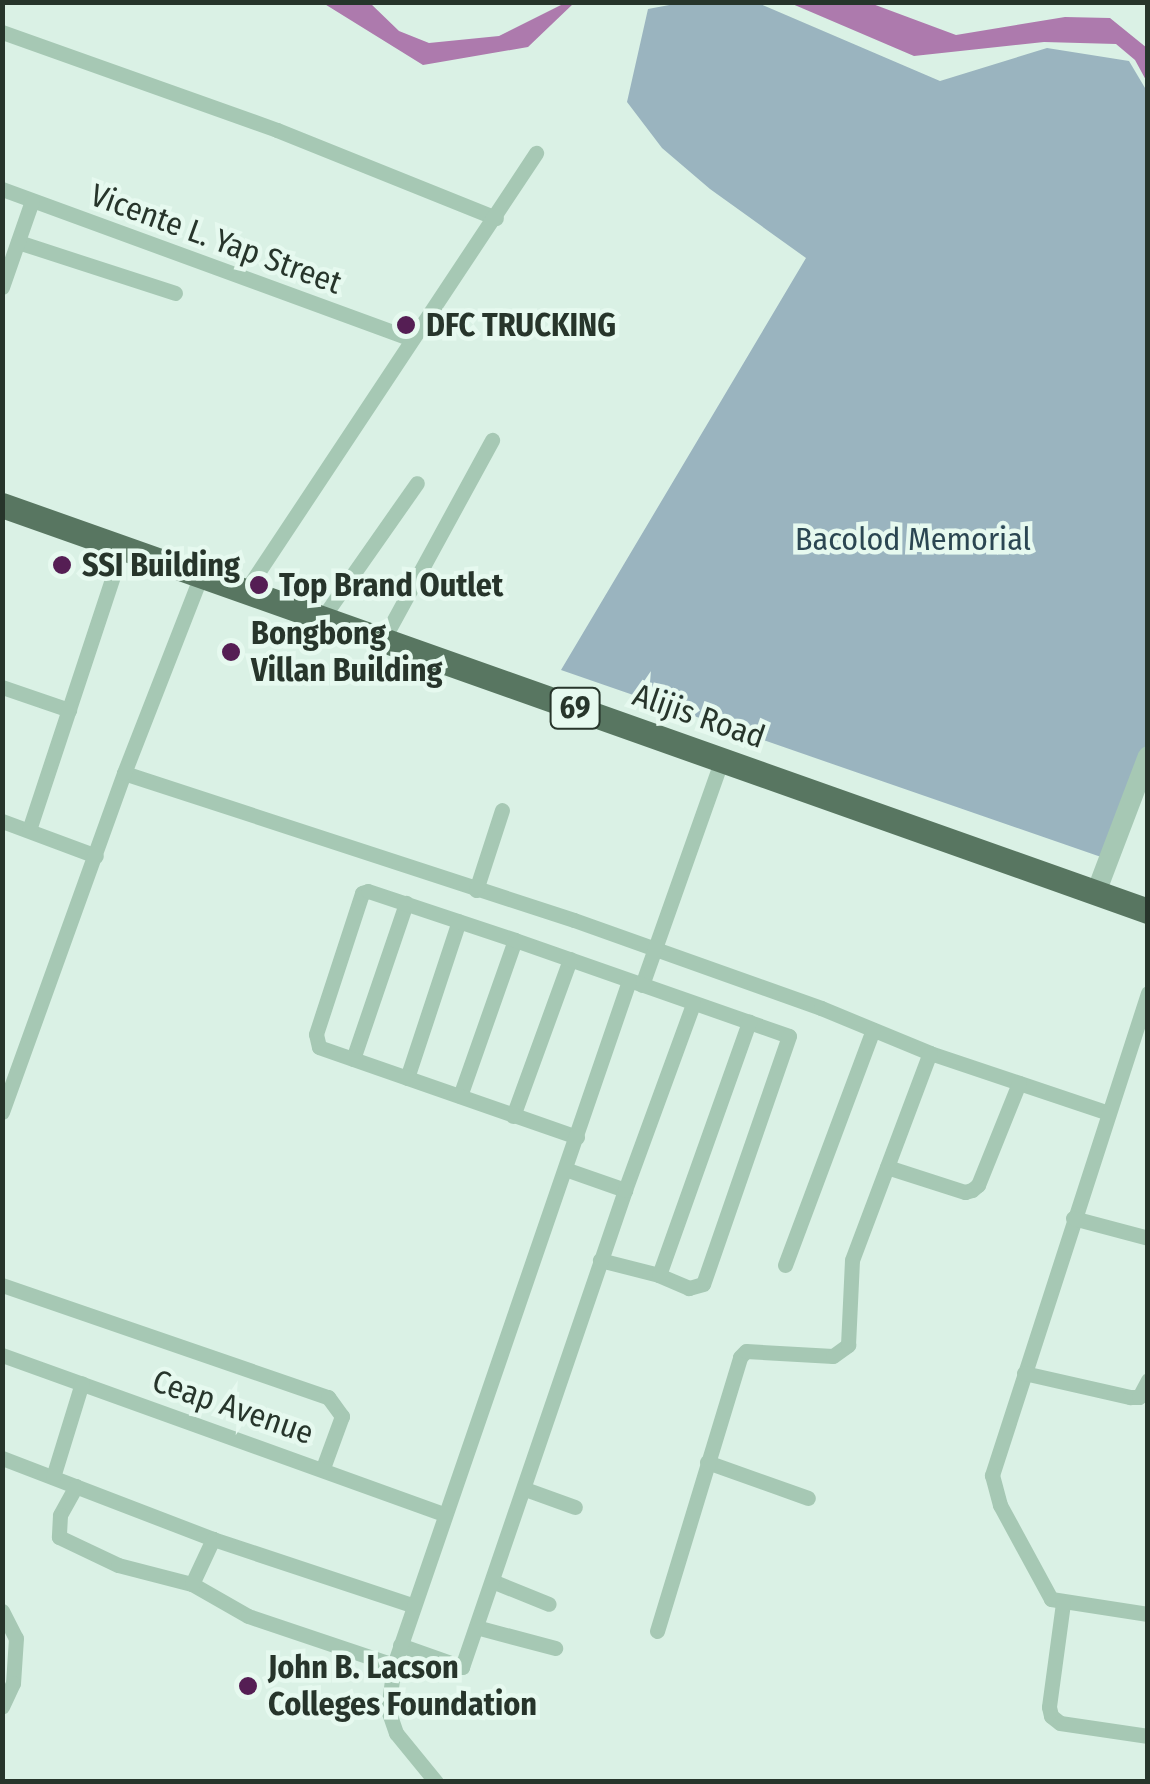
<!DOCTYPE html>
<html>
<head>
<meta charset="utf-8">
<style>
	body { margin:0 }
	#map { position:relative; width:1150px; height:1784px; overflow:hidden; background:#daf1e5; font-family:"Fira Sans Condensed",sans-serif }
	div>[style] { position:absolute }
	.green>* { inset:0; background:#9ab4bf }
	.water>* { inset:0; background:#ad7aad }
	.minor>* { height:15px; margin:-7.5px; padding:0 7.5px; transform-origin:7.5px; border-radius:7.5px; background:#a6c8b4 }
	.tertiary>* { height:20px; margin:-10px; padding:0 10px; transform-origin:10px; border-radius:10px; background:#a6c8b4 }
	.primary>* { height:25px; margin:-12.5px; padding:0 12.5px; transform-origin:12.5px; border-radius:12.5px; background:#587661 }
	.dots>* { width:28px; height:28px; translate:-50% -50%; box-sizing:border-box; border:5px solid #e6f9ef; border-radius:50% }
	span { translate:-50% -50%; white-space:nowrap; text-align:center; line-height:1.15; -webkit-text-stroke:9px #e6f9ef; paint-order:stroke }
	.shield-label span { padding:2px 8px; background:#e6f9ef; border:2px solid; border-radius:8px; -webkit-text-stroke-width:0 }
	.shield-label { font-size:30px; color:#27352b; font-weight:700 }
	.street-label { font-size:32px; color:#27352b }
	.poi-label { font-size:32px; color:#27352b; font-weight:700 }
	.left { translate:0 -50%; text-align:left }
	.park-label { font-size:32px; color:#2b4652 }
	.frame { position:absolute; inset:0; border:5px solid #27352b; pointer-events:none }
</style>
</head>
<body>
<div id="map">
	<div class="green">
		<i style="clip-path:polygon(680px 3px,758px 3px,940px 81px,1047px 48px,1129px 61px,1148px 93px,1148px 741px,1104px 858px,561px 670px,806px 258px,710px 189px,662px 148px,627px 102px,648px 9px)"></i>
	</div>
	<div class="water">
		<i style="clip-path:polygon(323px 3px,370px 3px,399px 31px,429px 43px,499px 36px,565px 3px,574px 3px,528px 47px,423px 65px)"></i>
		<i style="clip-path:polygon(790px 3px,870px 3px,956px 35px,1065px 17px,1110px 18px,1147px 48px,1147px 82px,1135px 60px,1116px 44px,1044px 42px,914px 56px)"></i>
	</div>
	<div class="minor">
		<i style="left:2px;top:32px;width:292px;rotate:19.6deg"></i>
		<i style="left:277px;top:130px;width:236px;rotate:21.9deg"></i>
		<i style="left:2px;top:189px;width:436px;rotate:20.1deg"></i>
		<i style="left:18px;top:242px;width:165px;rotate:18deg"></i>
		<i style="left:2px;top:287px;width:91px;rotate:-70.8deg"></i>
		<i style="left:245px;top:592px;width:527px;rotate:-56.46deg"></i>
		<i style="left:321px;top:620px;width:167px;rotate:-55deg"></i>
		<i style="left:383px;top:640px;width:228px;rotate:-61.4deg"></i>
		<i style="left:2px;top:687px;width:71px;rotate:18.9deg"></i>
		<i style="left:124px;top:773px;width:473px;rotate:18.1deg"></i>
		<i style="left:574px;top:920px;width:262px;rotate:19.6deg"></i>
		<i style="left:821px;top:1008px;width:118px;rotate:22.4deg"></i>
		<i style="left:930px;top:1053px;width:188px;rotate:18.6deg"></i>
		<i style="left:2px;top:821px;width:100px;rotate:20.4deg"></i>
		<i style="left:29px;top:830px;width:297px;rotate:-71.7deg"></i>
		<i style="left:476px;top:890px;width:84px;rotate:-72deg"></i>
		<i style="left:642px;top:985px;width:240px;rotate:-70.5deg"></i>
		<i style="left:1148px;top:993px;width:507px;rotate:107.93deg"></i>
		<i style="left:992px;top:1475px;width:31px;rotate:75deg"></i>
		<i style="left:1000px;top:1505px;width:107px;rotate:61.5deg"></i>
		<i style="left:1051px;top:1599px;width:98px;rotate:8.8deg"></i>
		<i style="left:353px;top:1059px;width:165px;rotate:-71.2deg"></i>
		<i style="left:407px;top:1078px;width:165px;rotate:-71.7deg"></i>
		<i style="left:460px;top:1096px;width:165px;rotate:-70.6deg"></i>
		<i style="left:2px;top:1112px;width:360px;rotate:-70.2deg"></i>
		<i style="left:124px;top:773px;width:212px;rotate:-68.7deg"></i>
		<i style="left:513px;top:1116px;width:167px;rotate:-70deg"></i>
		<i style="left:577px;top:1137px;width:273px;rotate:-160.8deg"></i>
		<i style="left:319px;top:1047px;width:13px;rotate:-103deg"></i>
		<i style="left:316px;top:1034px;width:148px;rotate:-71.9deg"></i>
		<i style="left:362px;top:893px;width:6px;rotate:-18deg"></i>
		<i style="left:368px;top:891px;width:155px;rotate:18.4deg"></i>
		<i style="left:515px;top:940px;width:290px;rotate:19.3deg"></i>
		<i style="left:789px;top:1036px;width:262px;rotate:109.1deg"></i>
		<i style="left:703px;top:1284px;width:15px;rotate:164deg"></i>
		<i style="left:689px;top:1288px;width:33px;rotate:-157deg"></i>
		<i style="left:659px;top:1275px;width:61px;rotate:-165.7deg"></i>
		<i style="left:887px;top:1167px;width:82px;rotate:17.8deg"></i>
		<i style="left:965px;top:1192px;width:7px;rotate:-16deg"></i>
		<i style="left:972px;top:1190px;width:8px;rotate:-40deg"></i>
		<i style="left:978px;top:1185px;width:110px;rotate:-68.1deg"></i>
		<i style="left:565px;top:1169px;width:64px;rotate:19.3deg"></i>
		<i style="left:1073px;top:1218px;width:78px;rotate:14.9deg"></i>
		<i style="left:785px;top:1265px;width:251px;rotate:-69.5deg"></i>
		<i style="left:659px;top:1275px;width:269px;rotate:-70.4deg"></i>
		<i style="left:2px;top:1285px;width:345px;rotate:19deg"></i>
		<i style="left:328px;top:1397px;width:24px;rotate:54deg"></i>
		<i style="left:342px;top:1416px;width:55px;rotate:110.1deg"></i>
		<i style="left:2px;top:1355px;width:470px;rotate:19.8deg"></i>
		<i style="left:1024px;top:1373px;width:109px;rotate:12.8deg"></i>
		<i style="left:1130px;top:1397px;width:9px"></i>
		<i style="left:1139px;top:1397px;width:19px;rotate:-62deg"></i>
		<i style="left:2px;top:1458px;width:226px;rotate:21deg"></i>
		<i style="left:213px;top:1539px;width:209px;rotate:18.4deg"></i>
		<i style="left:707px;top:1462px;width:107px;rotate:19.6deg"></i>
		<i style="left:53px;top:1477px;width:98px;rotate:-72.9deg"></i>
		<i style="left:76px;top:1486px;width:33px;rotate:119deg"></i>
		<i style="left:60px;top:1515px;width:22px;rotate:93deg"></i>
		<i style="left:59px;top:1537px;width:65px;rotate:25.4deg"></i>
		<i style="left:118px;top:1565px;width:76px;rotate:14.4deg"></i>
		<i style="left:192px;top:1584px;width:64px;rotate:29.7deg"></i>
		<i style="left:248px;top:1616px;width:154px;rotate:18.6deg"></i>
		<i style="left:525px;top:1489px;width:53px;rotate:19.8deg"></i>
		<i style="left:492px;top:1581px;width:61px;rotate:22deg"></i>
		<i style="left:192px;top:1584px;width:50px;rotate:-65deg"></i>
		<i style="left:1063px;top:1603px;width:105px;rotate:97.7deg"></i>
		<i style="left:1049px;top:1707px;width:9px;rotate:77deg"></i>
		<i style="left:1051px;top:1716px;width:11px;rotate:38deg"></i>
		<i style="left:1060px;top:1723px;width:89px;rotate:8.4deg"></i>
		<i style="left:2px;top:1611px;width:30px;rotate:63deg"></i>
		<i style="left:16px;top:1638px;width:45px;rotate:93.8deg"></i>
		<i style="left:13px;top:1683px;width:26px;rotate:115deg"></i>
		<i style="left:476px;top:1627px;width:82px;rotate:14.9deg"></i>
		<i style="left:657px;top:1631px;width:286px;rotate:-73.1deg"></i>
		<i style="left:740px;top:1357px;width:8px;rotate:-45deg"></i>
		<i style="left:746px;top:1351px;width:87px;rotate:3.3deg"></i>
		<i style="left:833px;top:1356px;width:19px;rotate:-36deg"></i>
		<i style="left:848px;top:1345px;width:85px;rotate:-87.3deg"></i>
		<i style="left:852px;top:1260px;width:221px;rotate:-69.4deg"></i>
		<i style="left:400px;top:1645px;width:66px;rotate:19.5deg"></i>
		<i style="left:462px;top:1667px;width:504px;rotate:-71.13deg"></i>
		<i style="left:625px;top:1190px;width:198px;rotate:-69.9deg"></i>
		<i style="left:436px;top:1782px;width:63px;rotate:-129.2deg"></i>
		<i style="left:396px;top:1733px;width:24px;rotate:-109deg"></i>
		<i style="left:388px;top:1710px;width:45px;rotate:-82.4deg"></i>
		<i style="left:394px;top:1665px;width:723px;rotate:-71.04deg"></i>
	</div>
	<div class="tertiary">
		<i style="left:1097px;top:890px;width:143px;rotate:-69.2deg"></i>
	</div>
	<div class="primary">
		<i style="left:2px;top:505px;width:1216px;rotate:19.51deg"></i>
	</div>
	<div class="dots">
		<i style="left:406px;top:325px;background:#551e54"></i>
		<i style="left:62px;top:565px;background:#551e54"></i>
		<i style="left:259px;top:585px;background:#551e54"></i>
		<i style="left:231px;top:652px;background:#551e54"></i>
		<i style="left:248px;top:1686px;background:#551e54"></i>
	</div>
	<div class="shield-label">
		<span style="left:575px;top:708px">69</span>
	</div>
	<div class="street-label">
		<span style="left:216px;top:239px;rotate:20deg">Vicente L. Yap Street</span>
		<span style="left:699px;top:716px;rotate:19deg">Alijis Road</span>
		<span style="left:233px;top:1407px;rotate:19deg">Ceap Avenue</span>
	</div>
	<div class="poi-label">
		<span class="left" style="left:426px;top:325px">DFC TRUCKING</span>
		<span class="left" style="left:82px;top:565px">SSI Building</span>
		<span class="left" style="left:279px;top:585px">Top Brand Outlet</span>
		<span class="left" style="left:251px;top:652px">Bongbong<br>Villan Building</span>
		<span class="left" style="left:268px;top:1686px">John B. Lacson<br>Colleges Foundation</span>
	</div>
	<div class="park-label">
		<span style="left:913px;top:539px">Bacolod Memorial</span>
	</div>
	<div class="frame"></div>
</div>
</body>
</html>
